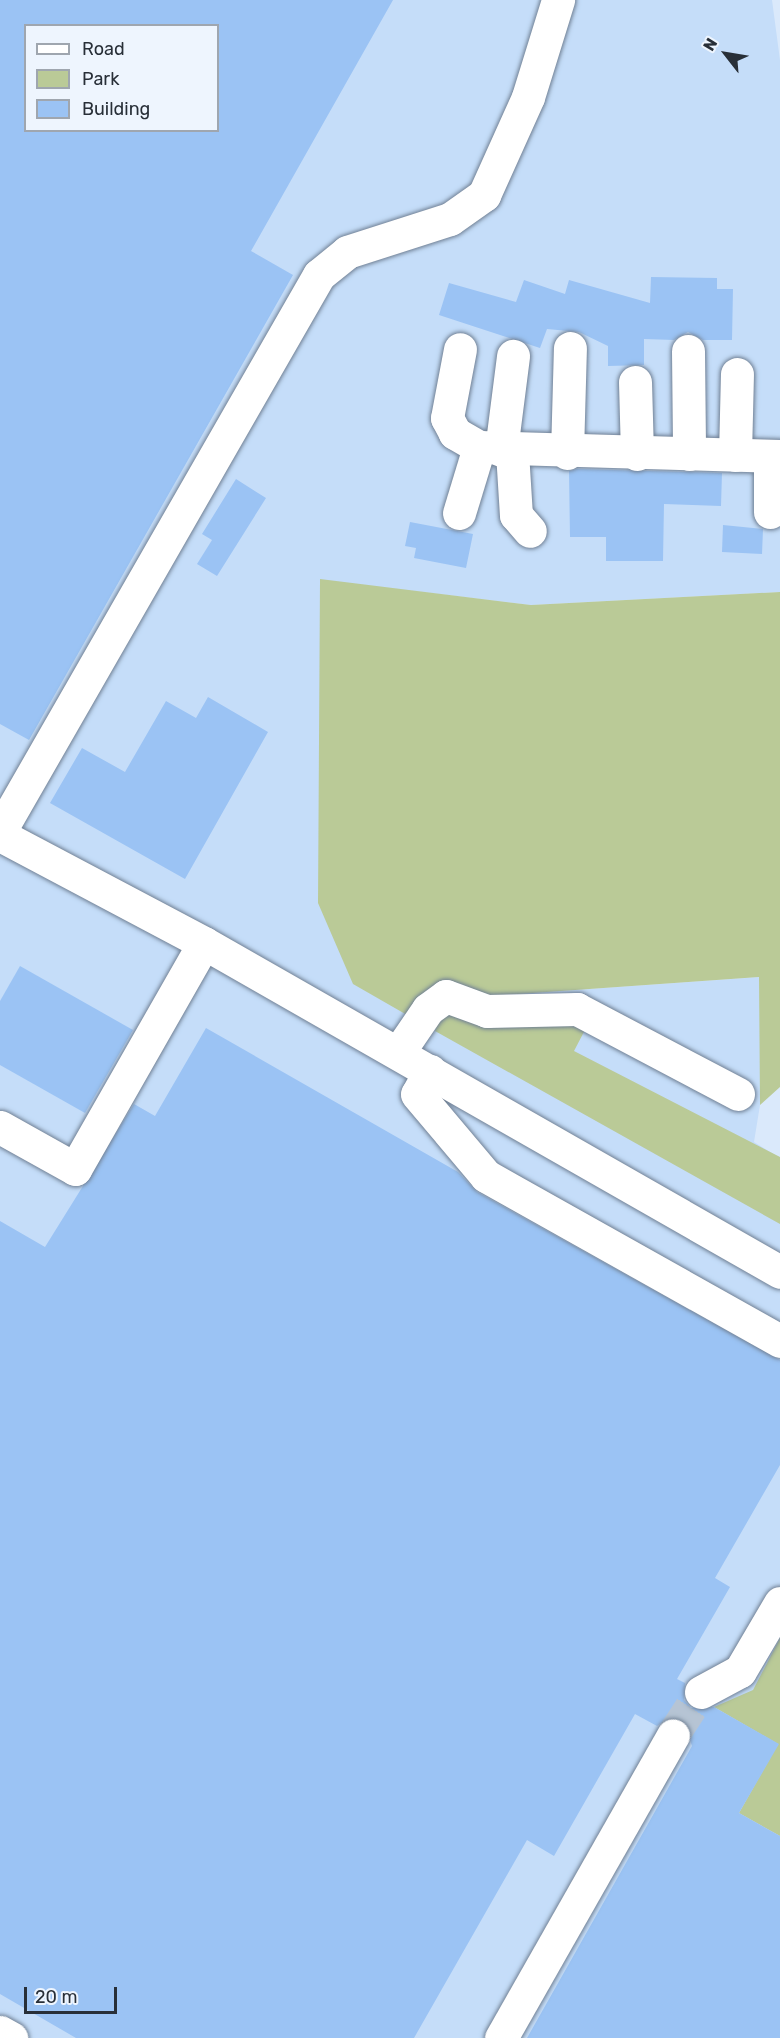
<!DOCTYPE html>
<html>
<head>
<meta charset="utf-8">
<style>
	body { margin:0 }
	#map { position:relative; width:780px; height:2038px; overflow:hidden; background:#dae9fb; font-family:Rubik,sans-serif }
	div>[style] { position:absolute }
	.built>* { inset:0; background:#c5ddf9 }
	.green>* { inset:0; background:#baca97 }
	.building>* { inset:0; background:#9bc3f4 }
	.minor-tunnel>* { height:33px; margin-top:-16.5px; transform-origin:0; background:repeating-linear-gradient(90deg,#b6c4d4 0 33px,transparent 0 49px) }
	.roads { filter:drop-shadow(0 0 2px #708094) drop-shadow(0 0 2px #708094) }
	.minor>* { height:33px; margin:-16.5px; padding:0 16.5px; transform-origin:16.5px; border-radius:16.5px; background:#fff }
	span { translate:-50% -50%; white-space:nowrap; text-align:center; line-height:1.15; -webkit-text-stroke:4.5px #eef5fe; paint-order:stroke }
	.legend { position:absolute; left:24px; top:24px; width:195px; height:108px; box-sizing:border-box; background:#eef5fe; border:2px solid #9fa6af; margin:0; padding:8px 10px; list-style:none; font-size:18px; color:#282f38 }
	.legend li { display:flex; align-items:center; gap:12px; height:30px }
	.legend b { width:30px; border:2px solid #9fa6af }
	.north { position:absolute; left:696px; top:24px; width:60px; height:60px; -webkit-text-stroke:4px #eef5fe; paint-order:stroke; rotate:301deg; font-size:16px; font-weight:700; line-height:24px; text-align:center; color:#282f38 }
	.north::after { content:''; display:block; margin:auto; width:21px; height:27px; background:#282f38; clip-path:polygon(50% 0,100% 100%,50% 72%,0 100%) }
	.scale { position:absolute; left:24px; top:1987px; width:93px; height:27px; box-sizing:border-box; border:3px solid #282f38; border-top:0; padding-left:8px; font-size:18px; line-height:21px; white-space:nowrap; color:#282f38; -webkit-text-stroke:4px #eef5fe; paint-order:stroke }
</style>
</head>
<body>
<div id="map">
	<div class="built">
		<i style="clip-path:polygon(evenodd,0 0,772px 0,780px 60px,780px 592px,531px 605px,320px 580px,476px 997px,760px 977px,760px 1105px,754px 1142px,780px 1158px,780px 2038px,0 2038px,0 0,26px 26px,218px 26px,218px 130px,26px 130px,26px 26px)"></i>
	</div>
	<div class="green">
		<i style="clip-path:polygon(320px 579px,531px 605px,780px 592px,780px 1087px,760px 1105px,759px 977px,476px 997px,407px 1015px,353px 984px,318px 903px)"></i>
		<i style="clip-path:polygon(458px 1011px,577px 1022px,586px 1028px,574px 1051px,780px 1157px,780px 1224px,435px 1031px,439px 1018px)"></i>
		<i style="clip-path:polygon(780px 1638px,780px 1836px,739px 1813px,778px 1744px,714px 1707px,753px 1690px)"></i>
	</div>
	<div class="building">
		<i style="clip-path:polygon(evenodd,0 0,393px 0,251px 251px,293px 275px,29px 740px,0 724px,0 0,26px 26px,218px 26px,218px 130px,26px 130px,26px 26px)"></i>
		<i style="clip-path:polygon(651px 277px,717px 278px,717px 289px,733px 289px,732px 340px,703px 340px,688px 332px,674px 340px,644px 339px,644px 365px,608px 366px,608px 346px,579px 332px,547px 329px,540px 348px,439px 315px,449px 283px,516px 302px,524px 280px,565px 294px,569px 280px,650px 303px)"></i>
		<i style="clip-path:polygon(577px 469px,722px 473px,721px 506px,664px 504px,663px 561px,606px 561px,606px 537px,570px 537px,569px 471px)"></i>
		<i style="clip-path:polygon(236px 479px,266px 498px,217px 576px,197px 564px,212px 540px,202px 534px)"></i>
		<i style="clip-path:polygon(410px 522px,473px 534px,466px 568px,414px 558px,416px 548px,405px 546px)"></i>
		<i style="clip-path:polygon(723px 525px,763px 529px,762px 554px,722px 552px)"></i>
		<i style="clip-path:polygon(208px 697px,268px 732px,185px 879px,50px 803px,82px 748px,125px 772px,166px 701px,196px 718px)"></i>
		<i style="clip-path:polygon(20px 966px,133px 1030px,85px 1113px,0 1065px,0 1001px)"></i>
		<i style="clip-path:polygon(206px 1028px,458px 1172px,477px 1192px,780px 1360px,780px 1465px,715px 1578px,730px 1587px,677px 1679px,685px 1683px,684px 1700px,691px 1708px,714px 1707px,779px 1744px,739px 1813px,780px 1836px,780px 2038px,527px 2038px,692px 1746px,683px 1719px,672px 1716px,657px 1726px,635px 1714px,554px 1856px,527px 1840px,414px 2038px,76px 2038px,0 1994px,0 1221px,45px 1247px,134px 1104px,155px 1116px)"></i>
	</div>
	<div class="minor-tunnel">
		<i style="left:673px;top:1735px;width:51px;rotate:-56.9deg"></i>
	</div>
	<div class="roads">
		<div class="minor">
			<i style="left:688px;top:351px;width:103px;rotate:89.4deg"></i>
			<i style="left:635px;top:382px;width:72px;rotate:88.4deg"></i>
			<i style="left:479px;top:447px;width:301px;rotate:1.7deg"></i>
			<i style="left:501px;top:450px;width:95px;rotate:-82.7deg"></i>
			<i style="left:512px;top:452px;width:63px;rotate:86.4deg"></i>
			<i style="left:516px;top:515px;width:21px;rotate:49deg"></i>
			<i style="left:567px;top:453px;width:105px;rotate:-88.4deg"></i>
			<i style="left:735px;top:455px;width:81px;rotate:-88.6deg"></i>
			<i style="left:770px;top:512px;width:56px;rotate:-90deg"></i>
			<i style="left:459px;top:513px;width:69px;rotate:-73.1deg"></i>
			<i style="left:479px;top:447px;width:28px;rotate:-150deg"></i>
			<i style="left:455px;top:433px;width:17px;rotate:-118deg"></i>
			<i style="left:447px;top:418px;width:70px;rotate:-79.3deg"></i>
			<i style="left:0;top:831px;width:641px;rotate:-60.16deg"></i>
			<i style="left:319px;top:275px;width:36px;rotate:-39deg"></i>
			<i style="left:347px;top:252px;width:108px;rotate:-17.8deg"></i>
			<i style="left:450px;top:219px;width:42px;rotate:-35.2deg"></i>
			<i style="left:484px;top:195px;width:107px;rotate:-65.8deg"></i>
			<i style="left:528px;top:97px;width:102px;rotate:-72.8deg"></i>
			<i style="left:0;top:835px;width:231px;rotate:27.9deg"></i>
			<i style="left:204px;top:943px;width:663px;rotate:29.73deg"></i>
			<i style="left:398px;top:1053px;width:53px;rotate:-55.7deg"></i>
			<i style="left:428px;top:1009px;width:22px;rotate:-36deg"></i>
			<i style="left:446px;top:996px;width:44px;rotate:20.1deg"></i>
			<i style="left:487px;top:1011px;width:90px;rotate:-1.3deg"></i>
			<i style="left:577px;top:1009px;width:182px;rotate:27.8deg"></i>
			<i style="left:430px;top:1071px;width:26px;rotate:119deg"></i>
			<i style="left:417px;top:1094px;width:107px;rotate:49.9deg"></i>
			<i style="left:486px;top:1176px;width:337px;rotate:29.3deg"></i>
			<i style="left:0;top:1127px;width:86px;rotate:29.2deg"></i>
			<i style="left:75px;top:1169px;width:260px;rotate:-60.3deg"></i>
			<i style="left:701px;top:1692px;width:44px;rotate:-28.3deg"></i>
			<i style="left:740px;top:1671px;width:79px;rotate:-59.5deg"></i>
			<i style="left:0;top:2032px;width:13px;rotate:29deg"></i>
			<i style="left:501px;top:2038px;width:348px;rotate:-60.4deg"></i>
		</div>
	</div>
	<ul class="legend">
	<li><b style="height:8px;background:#fff"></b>Road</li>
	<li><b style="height:16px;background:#baca97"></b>Park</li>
	<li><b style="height:16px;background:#9bc3f4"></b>Building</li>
	</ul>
	<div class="north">N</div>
	<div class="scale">20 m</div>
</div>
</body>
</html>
